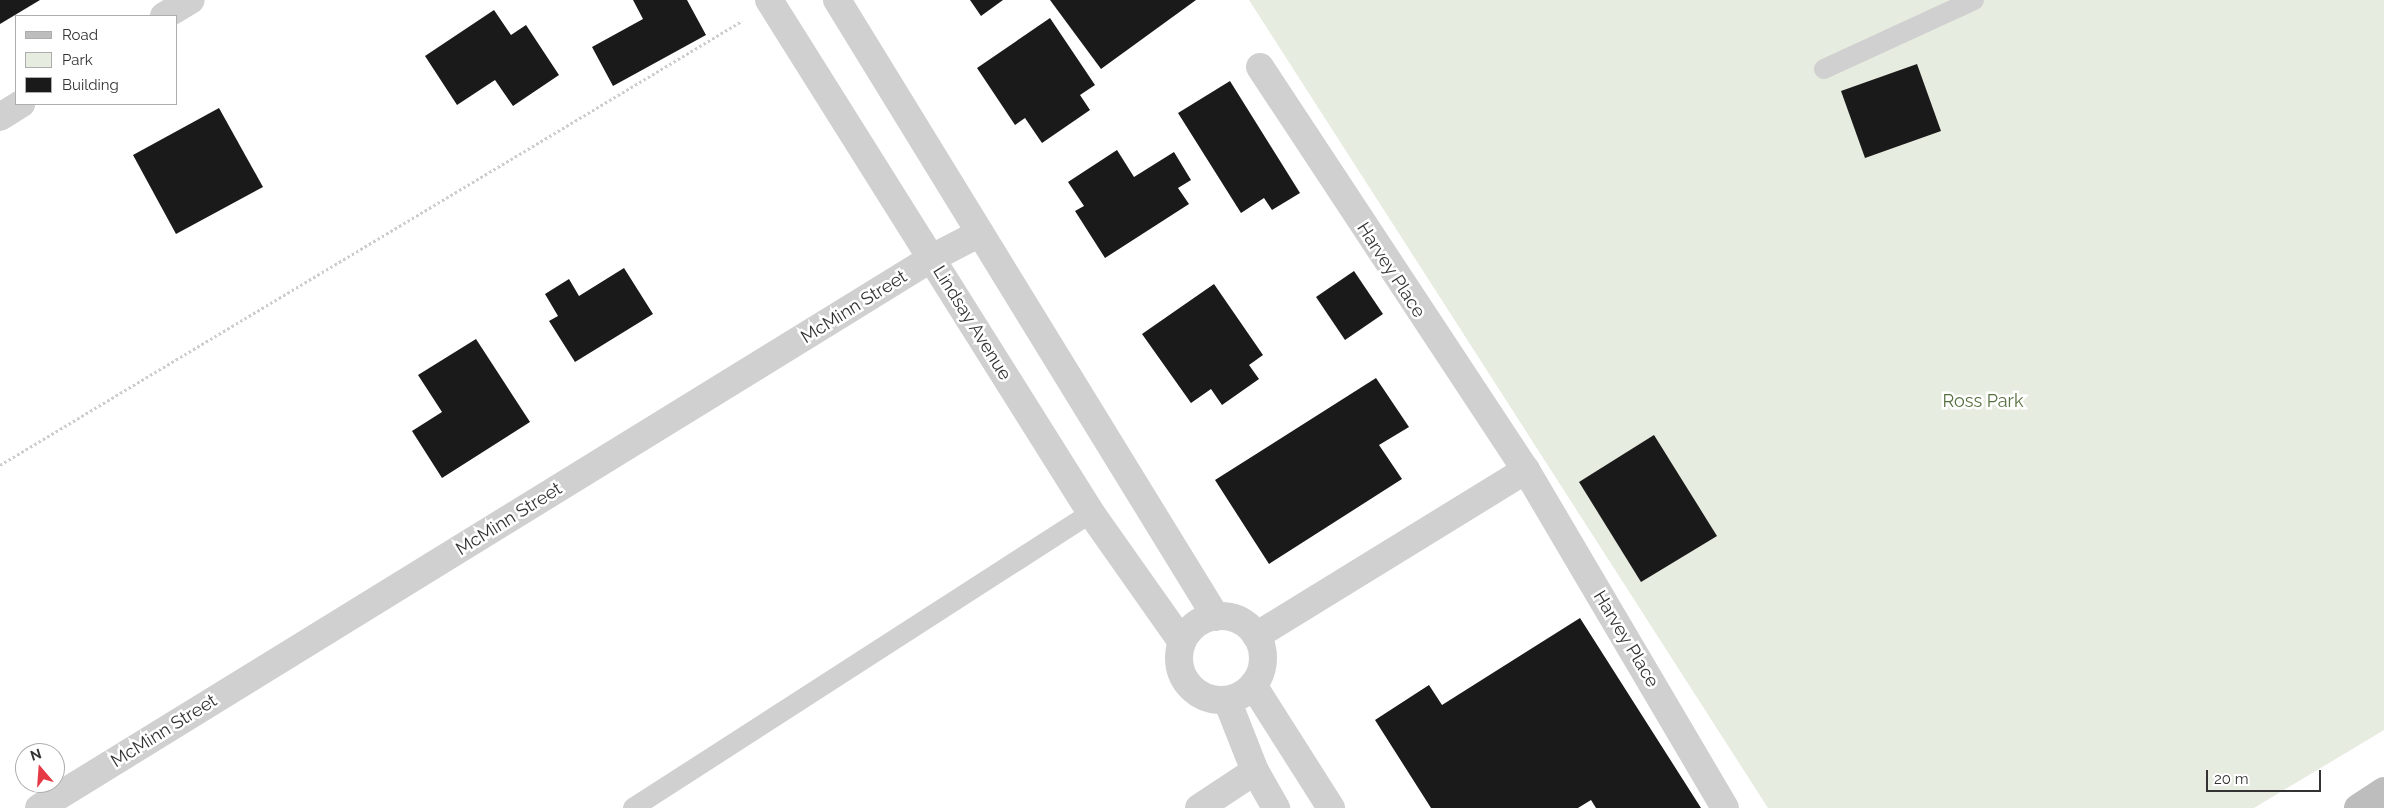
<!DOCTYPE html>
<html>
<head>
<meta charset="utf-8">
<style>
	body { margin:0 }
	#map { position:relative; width:2384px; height:808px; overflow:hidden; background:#fff; font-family:Raleway,sans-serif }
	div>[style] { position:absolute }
	.green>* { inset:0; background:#e6ecdf }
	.building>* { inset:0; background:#1a1a1a }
	.path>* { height:3px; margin-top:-1.5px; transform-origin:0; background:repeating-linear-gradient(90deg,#cdcdcd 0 2.5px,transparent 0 5px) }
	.service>* { height:20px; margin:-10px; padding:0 10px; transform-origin:10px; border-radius:10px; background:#d0d0d0 }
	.minor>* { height:28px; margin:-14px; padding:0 14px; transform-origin:14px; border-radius:14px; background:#d0d0d0 }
	.minor>.ring { margin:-14px; padding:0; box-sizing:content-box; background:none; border:28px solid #d0d0d0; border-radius:50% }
	.secondary>* { height:28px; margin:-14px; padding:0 14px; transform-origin:14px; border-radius:14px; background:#bdbdbd }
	span { translate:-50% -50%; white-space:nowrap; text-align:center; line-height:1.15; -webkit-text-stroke:5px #fff; paint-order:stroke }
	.street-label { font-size:18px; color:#333 }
	.park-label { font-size:18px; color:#56703f }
	.legend { position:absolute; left:15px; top:15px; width:162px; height:90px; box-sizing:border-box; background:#fff; border:1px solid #adadad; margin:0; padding:6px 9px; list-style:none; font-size:15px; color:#333 }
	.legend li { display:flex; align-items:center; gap:10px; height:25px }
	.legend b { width:25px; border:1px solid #adadad }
	.north { position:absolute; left:15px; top:743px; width:50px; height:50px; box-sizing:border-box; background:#fff; border:1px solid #adadad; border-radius:50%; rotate:342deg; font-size:14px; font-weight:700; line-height:20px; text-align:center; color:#333 }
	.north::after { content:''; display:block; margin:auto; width:18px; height:22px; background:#e63946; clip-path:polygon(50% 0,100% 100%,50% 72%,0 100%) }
	.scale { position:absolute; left:2206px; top:770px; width:115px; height:22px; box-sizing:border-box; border:2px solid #333; border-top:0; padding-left:6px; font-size:15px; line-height:18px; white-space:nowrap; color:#333; -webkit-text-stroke:4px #fff; paint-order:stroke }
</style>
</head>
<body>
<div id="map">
	<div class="green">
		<i style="clip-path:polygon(1249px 0,2384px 0,2384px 730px,2254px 808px,1768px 808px)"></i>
	</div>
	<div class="building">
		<i style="clip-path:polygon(0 0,40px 0,0 24px)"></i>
		<i style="clip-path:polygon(633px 0,687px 0,706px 35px,613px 86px,592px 47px,643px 19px)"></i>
		<i style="clip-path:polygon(970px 0,1003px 0,981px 16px)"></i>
		<i style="clip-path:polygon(1050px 0,1196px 0,1101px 69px)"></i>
		<i style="clip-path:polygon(494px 10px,511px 35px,526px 25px,559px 75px,513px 106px,495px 80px,457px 105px,425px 56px)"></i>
		<i style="clip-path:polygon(1050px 18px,1095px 85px,1080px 95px,1090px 110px,1042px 143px,1025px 118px,1015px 125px,977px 68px)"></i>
		<i style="clip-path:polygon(1917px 64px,1941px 131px,1865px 158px,1841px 91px)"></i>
		<i style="clip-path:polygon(1230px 81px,1300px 193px,1272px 210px,1264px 198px,1241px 213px,1178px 113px)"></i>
		<i style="clip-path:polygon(219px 108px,263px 187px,176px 234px,133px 155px)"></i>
		<i style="clip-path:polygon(1117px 150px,1134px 177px,1174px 152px,1191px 180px,1178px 188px,1189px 204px,1105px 258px,1075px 211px,1084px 206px,1068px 182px)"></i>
		<i style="clip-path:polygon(624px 268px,653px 314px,575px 362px,549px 321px,558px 316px,545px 294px,569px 279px,579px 296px)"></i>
		<i style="clip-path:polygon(1354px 271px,1383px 314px,1345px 340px,1316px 297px)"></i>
		<i style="clip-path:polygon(1214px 284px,1263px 355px,1249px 365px,1259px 379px,1222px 405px,1211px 389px,1191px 403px,1142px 334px)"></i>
		<i style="clip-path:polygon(476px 339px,530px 422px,442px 478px,412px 431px,442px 412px,418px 375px)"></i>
		<i style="clip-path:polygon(1376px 378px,1409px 427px,1379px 445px,1402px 479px,1269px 564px,1215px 480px)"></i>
		<i style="clip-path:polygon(1654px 435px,1717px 536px,1641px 582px,1579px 482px)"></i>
		<i style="clip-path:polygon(1580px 618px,1701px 808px,1596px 808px,1591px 800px,1578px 808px,1431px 808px,1375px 720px,1429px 685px,1442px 705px)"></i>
	</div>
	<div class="path">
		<i style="left:0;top:465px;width:865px;rotate:-30.9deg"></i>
	</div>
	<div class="service">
		<i style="left:1824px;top:69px;width:165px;rotate:-24.7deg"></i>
		<i style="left:633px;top:808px;width:545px;rotate:-32.79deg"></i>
	</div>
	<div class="minor">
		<i style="left:769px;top:0;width:606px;rotate:57.88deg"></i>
		<i style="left:1091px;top:513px;width:158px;rotate:54.8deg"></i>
		<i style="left:837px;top:0;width:724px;rotate:58.44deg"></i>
		<i style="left:164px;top:16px;width:31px;rotate:-31deg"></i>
		<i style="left:1260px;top:67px;width:483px;rotate:56.6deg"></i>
		<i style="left:1526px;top:470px;width:392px;rotate:59.5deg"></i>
		<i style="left:0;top:117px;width:25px;rotate:-32deg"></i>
		<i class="ring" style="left:1179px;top:616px;width:56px;height:56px"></i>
		<i style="left:1256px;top:636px;width:317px;rotate:-31.6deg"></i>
		<i style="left:1253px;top:685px;width:146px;rotate:57.6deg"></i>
		<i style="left:1227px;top:700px;width:76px;rotate:68.5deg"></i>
		<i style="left:1255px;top:771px;width:43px;rotate:60.4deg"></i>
		<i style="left:39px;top:808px;width:1049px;rotate:-31.63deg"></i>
		<i style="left:932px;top:258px;width:54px;rotate:-27.5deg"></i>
		<i style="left:1199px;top:808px;width:67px;rotate:-33.5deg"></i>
	</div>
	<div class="secondary">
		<i style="left:2358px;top:808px;width:31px;rotate:-33deg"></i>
	</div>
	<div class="street-label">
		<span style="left:1391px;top:270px;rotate:57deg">Harvey Place</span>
		<span style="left:854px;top:307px;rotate:-32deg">McMinn Street</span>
		<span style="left:972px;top:323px;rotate:58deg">Lindsay Avenue</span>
		<span style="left:509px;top:519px;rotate:-32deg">McMinn Street</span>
		<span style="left:1626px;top:639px;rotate:59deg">Harvey Place</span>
		<span style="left:164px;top:731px;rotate:-32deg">McMinn Street</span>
	</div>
	<div class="park-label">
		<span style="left:1983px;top:401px">Ross Park</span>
	</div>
	<ul class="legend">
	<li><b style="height:6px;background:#bdbdbd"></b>Road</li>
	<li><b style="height:14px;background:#e6ecdf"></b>Park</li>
	<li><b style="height:14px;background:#1a1a1a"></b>Building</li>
	</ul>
	<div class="north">N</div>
	<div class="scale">20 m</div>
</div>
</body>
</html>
